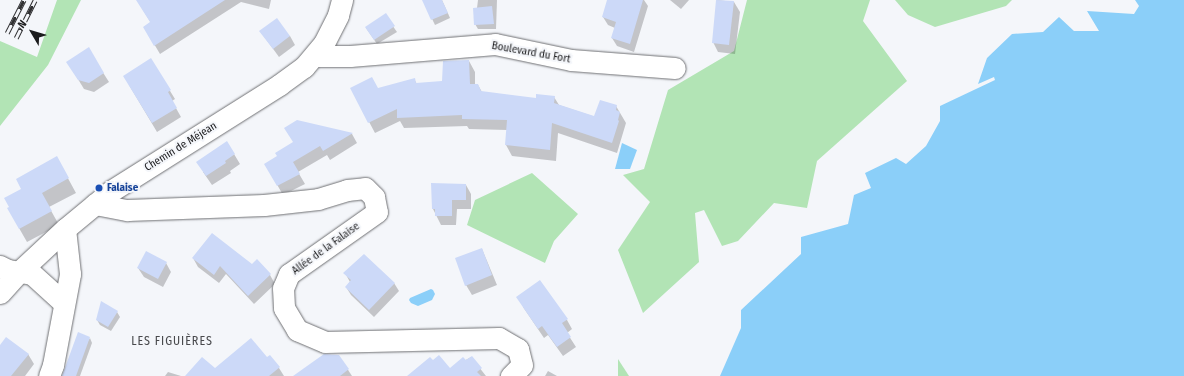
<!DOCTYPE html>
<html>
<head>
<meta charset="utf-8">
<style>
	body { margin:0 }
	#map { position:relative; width:1184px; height:376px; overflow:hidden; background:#f4f6fa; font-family:"Fira Sans Condensed",sans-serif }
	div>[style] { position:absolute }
	.green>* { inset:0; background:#b2e4b5 }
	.water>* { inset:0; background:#8bcff9 }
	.shadow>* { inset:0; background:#0003 }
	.building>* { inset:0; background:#ccd9f8 }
	.roads { filter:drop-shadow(0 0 1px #6f7073) drop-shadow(0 0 1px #6f7073) }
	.street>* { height:21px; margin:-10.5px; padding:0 10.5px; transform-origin:10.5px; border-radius:10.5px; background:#fff }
	.rail>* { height:4.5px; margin-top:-2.25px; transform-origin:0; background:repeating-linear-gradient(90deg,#f4f6fa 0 9px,#313133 0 18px); box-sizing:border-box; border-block:1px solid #313133 }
	.dots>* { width:11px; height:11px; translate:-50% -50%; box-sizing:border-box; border:2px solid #f4f6fa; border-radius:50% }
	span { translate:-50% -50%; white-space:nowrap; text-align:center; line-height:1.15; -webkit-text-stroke:4px #f4f6fa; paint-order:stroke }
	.street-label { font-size:11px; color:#1b1b1d }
	.transit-label { font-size:11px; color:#164399; font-weight:700 }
	.left { translate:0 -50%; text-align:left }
	.neighbourhood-label { font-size:12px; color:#48494c; letter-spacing:1px }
	.north { position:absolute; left:12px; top:12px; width:40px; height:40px; -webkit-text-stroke:3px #f4f6fa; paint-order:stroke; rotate:308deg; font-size:11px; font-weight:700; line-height:16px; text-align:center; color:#1b1b1d }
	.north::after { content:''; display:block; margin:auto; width:14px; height:18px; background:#1b1b1d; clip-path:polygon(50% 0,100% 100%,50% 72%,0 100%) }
</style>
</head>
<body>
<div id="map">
	<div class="green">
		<i style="clip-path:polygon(57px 0,81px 0,48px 65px,0 126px,0 41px,37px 57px)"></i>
		<i style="clip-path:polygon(747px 0,870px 0,863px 21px,907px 81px,817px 161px,807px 208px,774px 203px,738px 241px,722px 246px,704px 210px,695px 213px,699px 262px,643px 313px,618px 250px,650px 202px,623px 175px,644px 169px,668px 90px,734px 51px)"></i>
		<i style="clip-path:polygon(895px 0,1012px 0,1006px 6px,935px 27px,908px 15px)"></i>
		<i style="clip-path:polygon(532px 173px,578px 214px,554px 241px,545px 263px,467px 225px,475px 200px)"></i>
		<i style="clip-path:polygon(618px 359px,629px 376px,618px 376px)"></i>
	</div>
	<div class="water">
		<i style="clip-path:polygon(1135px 0,1184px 0,1184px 376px,720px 376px,741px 328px,741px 310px,801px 254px,801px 237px,848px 224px,854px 195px,871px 188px,865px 173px,896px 158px,906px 164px,926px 146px,940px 121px,940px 106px,995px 80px,994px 77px,978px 84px,987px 58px,1012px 34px,1043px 32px,1059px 17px,1074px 31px,1099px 31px,1087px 11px,1134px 14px,1139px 6px)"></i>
		<i style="clip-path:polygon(622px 143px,637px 150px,630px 169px,615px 169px)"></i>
		<i style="clip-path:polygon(431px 289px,433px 290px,435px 294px,432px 300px,418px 306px,411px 303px,409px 300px,410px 298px)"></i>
	</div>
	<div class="shadow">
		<i style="clip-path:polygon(137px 0,271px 0,269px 9px,241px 2px,160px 54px,144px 27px,151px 23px)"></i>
		<i style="clip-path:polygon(423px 0,442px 0,450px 18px,435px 25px)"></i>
		<i style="clip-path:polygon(478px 0,497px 0,496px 29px,478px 29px,475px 24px)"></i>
		<i style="clip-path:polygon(608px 0,644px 0,648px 6px,634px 52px,617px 46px,612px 38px,615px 28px,608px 25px,603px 17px)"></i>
		<i style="clip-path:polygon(670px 0,689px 0,681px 9px)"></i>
		<i style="clip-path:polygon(717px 0,734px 2px,740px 12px,735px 54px,718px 52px,713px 42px)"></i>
		<i style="clip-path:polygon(385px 15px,397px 32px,377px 44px,366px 28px)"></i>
		<i style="clip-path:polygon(260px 31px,290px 36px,295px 45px,279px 57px)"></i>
		<i style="clip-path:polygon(88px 49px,109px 82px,94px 92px,84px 89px,73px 71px)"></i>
		<i style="clip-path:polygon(151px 60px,175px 99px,172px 101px,181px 117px,157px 132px,129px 85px)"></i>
		<i style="clip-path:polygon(469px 61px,475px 72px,475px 85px,478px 85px,482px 92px,537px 99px,554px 97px,559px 105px,595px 117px,616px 106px,626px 123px,617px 153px,558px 133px,556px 161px,512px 156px,506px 145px,507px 130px,469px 129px,467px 126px,404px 128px,400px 121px,375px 133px,351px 88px,378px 89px,414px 79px,417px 84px,443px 82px)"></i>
		<i style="clip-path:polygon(297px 121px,352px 134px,357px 143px,330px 160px,327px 155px,298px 172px,305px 184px,283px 195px,271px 174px,278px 157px,294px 143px)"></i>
		<i style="clip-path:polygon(234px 154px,240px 164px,230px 171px,231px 173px,212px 185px,203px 172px)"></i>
		<i style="clip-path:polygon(64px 171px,76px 193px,49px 207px,59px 225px,27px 242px,19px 228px,23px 190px)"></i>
		<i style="clip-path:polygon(466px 185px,471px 194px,471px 209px,457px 209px,456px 225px,441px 225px,433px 209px)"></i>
		<i style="clip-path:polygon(482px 249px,497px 285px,472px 295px,466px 285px)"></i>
		<i style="clip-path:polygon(193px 258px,270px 275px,275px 284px,254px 304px,226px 274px,219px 283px,198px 267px)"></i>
		<i style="clip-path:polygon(166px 263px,171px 272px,163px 287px,144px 277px,138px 268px)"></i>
		<i style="clip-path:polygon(345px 273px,394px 283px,399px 291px,374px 317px,351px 295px,346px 287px,350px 282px)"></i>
		<i style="clip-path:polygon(102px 303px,117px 312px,120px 317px,111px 331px,100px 325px,97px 320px)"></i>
		<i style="clip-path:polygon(523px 307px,567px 320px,572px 329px,567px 333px,576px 347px,563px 356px,548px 335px,544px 338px)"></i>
		<i style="clip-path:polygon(90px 338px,92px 343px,80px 376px,63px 376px)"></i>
		<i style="clip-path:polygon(0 347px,28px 354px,34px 364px,25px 376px,0 376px)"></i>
		<i style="clip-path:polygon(339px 356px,352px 376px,295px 376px)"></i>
		<i style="clip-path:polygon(471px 357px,486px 376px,414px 376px,433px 362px,450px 369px)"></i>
		<i style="clip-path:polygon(267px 358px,279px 368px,284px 376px,187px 376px)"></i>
		<i style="clip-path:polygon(548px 371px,557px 376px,545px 376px)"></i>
		<i style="clip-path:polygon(168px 372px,181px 376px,165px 376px)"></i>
	</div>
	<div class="building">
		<i style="clip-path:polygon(136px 0,225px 0,154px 46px,143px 27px,150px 22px)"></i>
		<i style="clip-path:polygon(422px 0,442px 0,448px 13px,431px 20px)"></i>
		<i style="clip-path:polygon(607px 0,643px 0,630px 44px,611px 38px,616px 22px,602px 17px)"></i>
		<i style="clip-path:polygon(716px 0,734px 1px,729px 45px,712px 43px)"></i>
		<i style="clip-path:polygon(492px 6px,494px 24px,474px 25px,473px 8px)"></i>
		<i style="clip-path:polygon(386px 13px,395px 26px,374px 40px,365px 27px)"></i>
		<i style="clip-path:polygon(277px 18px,290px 36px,273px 49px,259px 31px)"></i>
		<i style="clip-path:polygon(89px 47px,104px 73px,89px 83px,78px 80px,66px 62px)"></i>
		<i style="clip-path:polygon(151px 58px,171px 90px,168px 92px,177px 108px,152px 123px,123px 76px)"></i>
		<i style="clip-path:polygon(469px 60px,470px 84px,478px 84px,481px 91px,536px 98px,536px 94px,555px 96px,554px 103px,594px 116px,600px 100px,617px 105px,616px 110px,620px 112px,618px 120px,619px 121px,612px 143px,552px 123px,550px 150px,505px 145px,507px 120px,462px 119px,462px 115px,397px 118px,397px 109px,368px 123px,350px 88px,372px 77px,378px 88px,415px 78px,416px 83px,442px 81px,443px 61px)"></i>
		<i style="clip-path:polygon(297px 120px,353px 133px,323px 151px,320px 146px,293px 162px,300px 174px,277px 186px,264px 164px,277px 156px,275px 153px,293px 142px,284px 128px)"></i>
		<i style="clip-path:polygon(227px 141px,235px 154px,225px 161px,226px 163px,206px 176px,196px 162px)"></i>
		<i style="clip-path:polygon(57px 156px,69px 178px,42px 193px,52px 211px,19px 229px,7px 208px,9px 207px,4px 198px,21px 189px,16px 179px)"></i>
		<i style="clip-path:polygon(431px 183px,466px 184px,466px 200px,452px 200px,452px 216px,435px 216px,435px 209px,432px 209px)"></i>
		<i style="clip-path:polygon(212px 233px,252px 264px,257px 259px,271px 274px,248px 296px,220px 266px,214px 275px,192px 258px)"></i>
		<i style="clip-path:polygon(482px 248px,492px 275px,465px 286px,455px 258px)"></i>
		<i style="clip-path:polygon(146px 251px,167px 262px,158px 279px,137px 268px)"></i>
		<i style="clip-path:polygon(364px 254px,395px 283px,369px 310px,345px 287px,351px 280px,343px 273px)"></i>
		<i style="clip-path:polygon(540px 280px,568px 319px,562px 323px,571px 337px,557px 347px,542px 326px,538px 329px,516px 297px)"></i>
		<i style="clip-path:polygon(101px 301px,118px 311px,108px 327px,96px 320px)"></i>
		<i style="clip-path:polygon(78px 332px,90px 337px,76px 376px,62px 376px)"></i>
		<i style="clip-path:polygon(6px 337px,29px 354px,11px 376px,0 376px,0 345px)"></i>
		<i style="clip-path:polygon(251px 338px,267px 357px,270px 355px,280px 367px,269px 376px,185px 376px,202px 357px,215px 368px)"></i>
		<i style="clip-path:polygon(324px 354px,339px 355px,349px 369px,340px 376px,293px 376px)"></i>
		<i style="clip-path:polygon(439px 355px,450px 368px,463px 357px,466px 360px,472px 356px,482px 368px,477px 372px,481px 376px,407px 376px,430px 357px,433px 360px)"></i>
	</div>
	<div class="roads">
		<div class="street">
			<i style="left:315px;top:56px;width:35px"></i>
			<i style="left:350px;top:56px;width:145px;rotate:-4.7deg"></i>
			<i style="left:495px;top:44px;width:78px;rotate:11.9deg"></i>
			<i style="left:571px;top:60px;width:104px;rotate:4.4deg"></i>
			<i style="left:95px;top:204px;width:33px;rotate:11deg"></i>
			<i style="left:127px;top:210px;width:137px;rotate:-2.1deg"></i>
			<i style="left:264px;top:205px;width:54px;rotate:-6.3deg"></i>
			<i style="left:318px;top:199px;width:30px;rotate:-17deg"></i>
			<i style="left:347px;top:190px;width:18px;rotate:-6deg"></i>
			<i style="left:365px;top:188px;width:13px;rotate:45deg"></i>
			<i style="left:374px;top:197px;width:15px;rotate:79deg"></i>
			<i style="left:377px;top:212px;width:108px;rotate:144.8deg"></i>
			<i style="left:289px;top:274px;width:15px;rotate:113deg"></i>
			<i style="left:283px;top:288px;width:20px;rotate:87deg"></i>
			<i style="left:284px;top:308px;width:26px;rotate:59deg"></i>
			<i style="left:297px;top:330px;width:30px;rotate:23deg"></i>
			<i style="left:325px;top:342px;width:174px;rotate:-1.3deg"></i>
			<i style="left:499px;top:338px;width:22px;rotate:30deg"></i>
			<i style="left:518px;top:349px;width:16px;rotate:76deg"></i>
			<i style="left:522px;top:365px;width:16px;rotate:135deg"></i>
			<i style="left:0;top:266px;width:9px;rotate:27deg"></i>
			<i style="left:8px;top:270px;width:24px;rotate:9deg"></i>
			<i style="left:32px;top:274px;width:43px;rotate:42.2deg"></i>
			<i style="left:0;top:293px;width:30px;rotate:-48deg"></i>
			<i style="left:20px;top:271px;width:62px;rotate:-43deg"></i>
			<i style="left:65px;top:229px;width:60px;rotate:-39.6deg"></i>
			<i style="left:111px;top:191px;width:199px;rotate:-32.2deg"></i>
			<i style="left:279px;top:85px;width:31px;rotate:-36deg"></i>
			<i style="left:304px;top:67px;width:31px;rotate:-50deg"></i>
			<i style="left:324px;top:43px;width:31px;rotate:-63deg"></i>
			<i style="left:338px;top:15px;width:16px;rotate:-75deg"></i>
			<i style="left:49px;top:376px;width:12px;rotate:-70deg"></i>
			<i style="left:53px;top:365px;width:93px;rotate:-79.4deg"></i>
			<i style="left:70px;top:274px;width:45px;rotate:-96.3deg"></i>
		</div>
	</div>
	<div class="rail">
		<i style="left:7px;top:33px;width:37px;rotate:-63deg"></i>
		<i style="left:16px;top:38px;width:42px;rotate:-63.4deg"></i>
	</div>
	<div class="dots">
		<i style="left:99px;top:188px;background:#1a4fb4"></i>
	</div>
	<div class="street-label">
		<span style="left:531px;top:53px;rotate:10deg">Boulevard du Fort</span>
		<span style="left:181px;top:147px;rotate:-32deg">Chemin de Méjean</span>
		<span style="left:326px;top:249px;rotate:-36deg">Allée de la Falaise</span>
	</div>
	<div class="transit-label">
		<span class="left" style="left:107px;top:188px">Falaise</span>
	</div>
	<div class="neighbourhood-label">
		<span style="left:172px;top:342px">LES FIGUIÈRES</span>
	</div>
	<div class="north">N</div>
</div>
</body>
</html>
